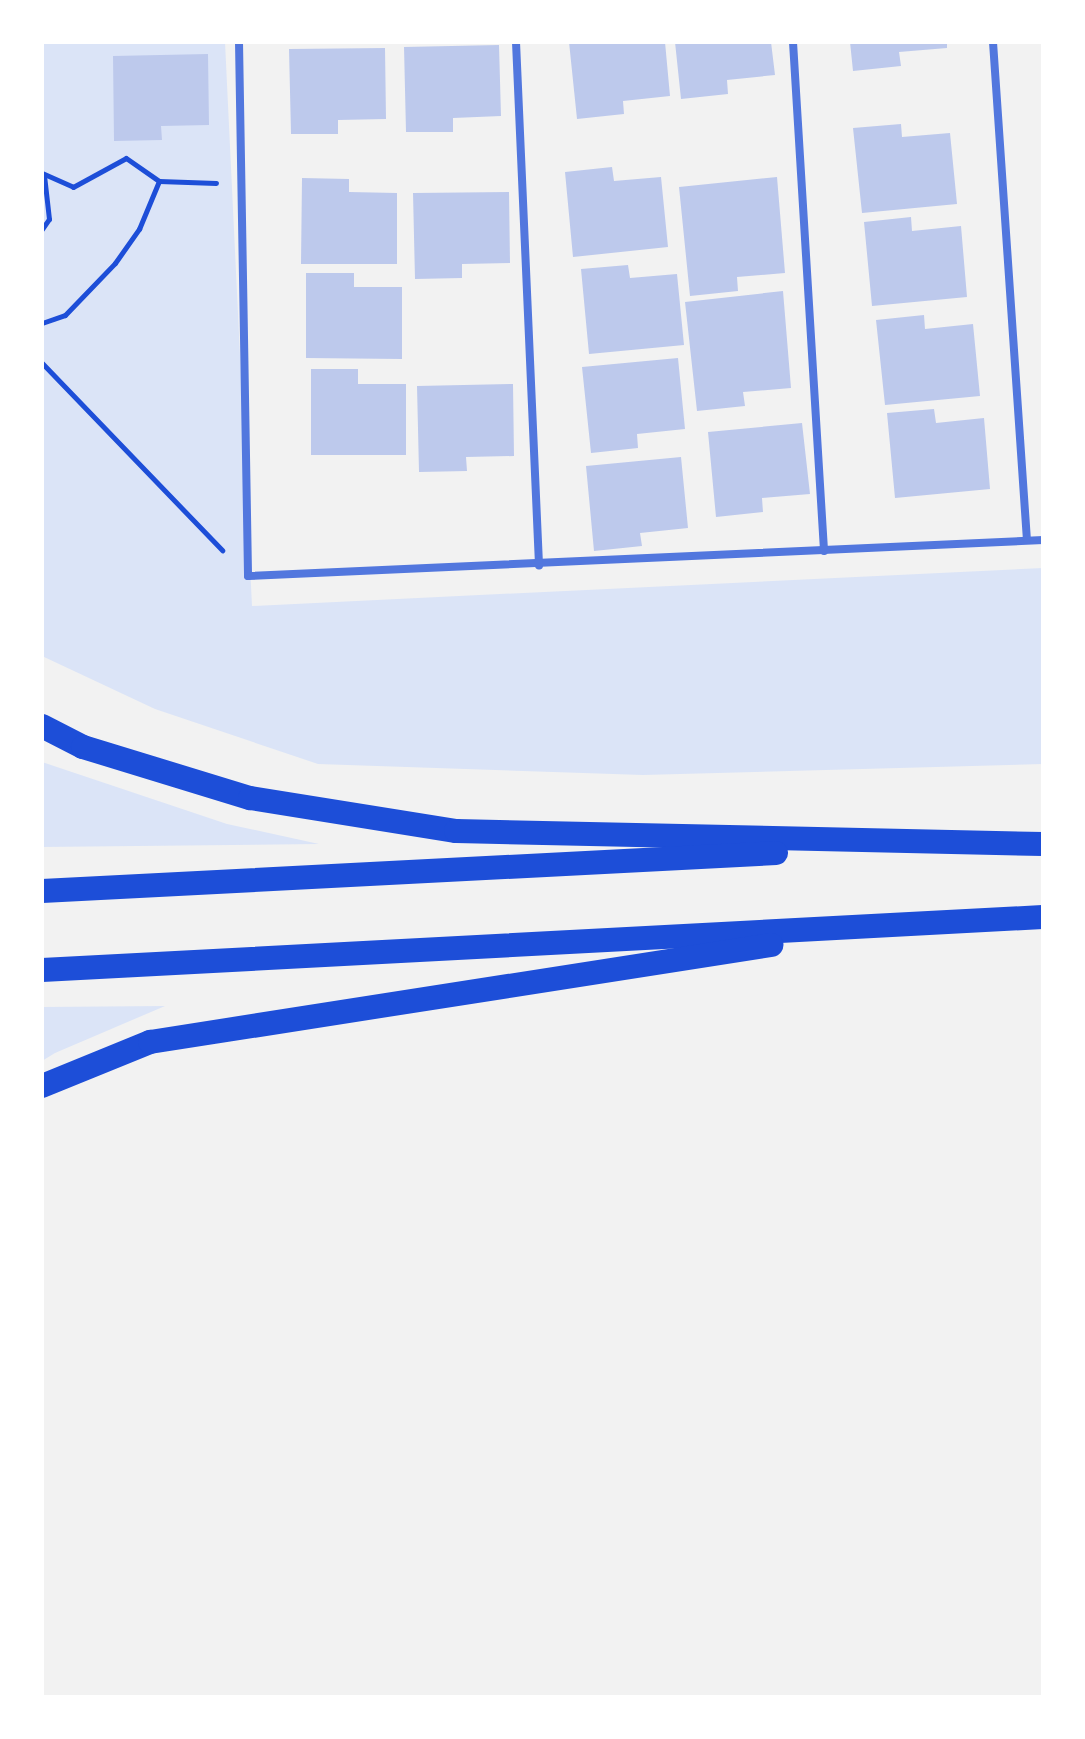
<!DOCTYPE html>
<html>
<head>
<meta charset="utf-8">
<style>
	body { margin:0 }
	#map { position:relative; width:1085px; height:1739px; overflow:hidden; background:#f2f2f2; font-family:"Work Sans",sans-serif }
	div>[style] { position:absolute }
	.green>* { inset:0; background:#dbe4f7 }
	.building>* { inset:0; background:#bdc9ec }
	.path>* { height:5px; margin:-2.5px; padding:0 2.5px; transform-origin:2.5px; border-radius:2.5px; background:#1d4ed8 }
	.minor>* { height:8px; margin:-4px; padding:0 4px; transform-origin:4px; border-radius:4px; background:#5277de }
	.motorway>* { height:24px; margin:-12px; padding:0 12px; transform-origin:12px; border-radius:12px; background:#1d4ed8 }
	span { translate:-50% -50%; white-space:nowrap; text-align:center; line-height:1.15; -webkit-text-stroke:8px #fff; paint-order:stroke }
	.frame { position:absolute; inset:0; border:44px solid #fff; pointer-events:none }
</style>
</head>
<body>
<div id="map">
	<div class="green">
		<i style="clip-path:polygon(42px 42px,225px 42px,252px 606px,1043px 568px,1043px 764px,643px 775px,318px 764px,155px 709px,42px 656px)"></i>
		<i style="clip-path:polygon(42px 762px,227px 824px,319px 844px,42px 847px)"></i>
		<i style="clip-path:polygon(165px 1006px,55px 1053px,42px 1061px,42px 1007px)"></i>
	</div>
	<div class="building">
		<i style="clip-path:polygon(569px 42px,665px 42px,670px 96px,623px 101px,624px 114px,577px 119px)"></i>
		<i style="clip-path:polygon(675px 42px,771px 42px,775px 75px,727px 80px,728px 94px,681px 99px)"></i>
		<i style="clip-path:polygon(850px 42px,947px 42px,947px 48px,899px 52px,901px 66px,853px 71px)"></i>
		<i style="clip-path:polygon(499px 45px,501px 116px,453px 118px,453px 132px,406px 132px,404px 47px)"></i>
		<i style="clip-path:polygon(385px 48px,386px 119px,338px 120px,338px 134px,291px 134px,289px 49px)"></i>
		<i style="clip-path:polygon(208px 54px,209px 125px,161px 126px,162px 140px,114px 141px,113px 56px)"></i>
		<i style="clip-path:polygon(901px 124px,902px 137px,950px 133px,957px 204px,862px 213px,853px 128px)"></i>
		<i style="clip-path:polygon(612px 167px,614px 181px,661px 177px,668px 247px,573px 257px,565px 172px)"></i>
		<i style="clip-path:polygon(777px 177px,785px 273px,737px 277px,738px 291px,690px 296px,679px 187px)"></i>
		<i style="clip-path:polygon(302px 178px,349px 179px,349px 192px,397px 193px,397px 264px,301px 264px)"></i>
		<i style="clip-path:polygon(509px 192px,510px 263px,462px 264px,462px 278px,415px 279px,413px 193px)"></i>
		<i style="clip-path:polygon(911px 217px,912px 231px,961px 226px,967px 297px,872px 306px,864px 222px)"></i>
		<i style="clip-path:polygon(628px 265px,630px 278px,677px 274px,684px 345px,589px 354px,581px 269px)"></i>
		<i style="clip-path:polygon(306px 273px,354px 273px,354px 287px,402px 287px,402px 359px,306px 358px)"></i>
		<i style="clip-path:polygon(783px 291px,791px 388px,743px 392px,745px 406px,697px 411px,685px 302px)"></i>
		<i style="clip-path:polygon(924px 315px,925px 329px,973px 324px,980px 396px,885px 405px,876px 320px)"></i>
		<i style="clip-path:polygon(678px 358px,685px 429px,637px 434px,638px 448px,591px 453px,582px 367px)"></i>
		<i style="clip-path:polygon(311px 369px,358px 369px,358px 384px,406px 384px,406px 455px,311px 455px)"></i>
		<i style="clip-path:polygon(513px 384px,514px 456px,466px 457px,467px 471px,419px 472px,417px 386px)"></i>
		<i style="clip-path:polygon(934px 409px,936px 423px,984px 418px,990px 489px,895px 498px,887px 413px)"></i>
		<i style="clip-path:polygon(802px 423px,810px 494px,762px 498px,763px 512px,716px 517px,708px 432px)"></i>
		<i style="clip-path:polygon(681px 457px,688px 528px,640px 533px,642px 546px,594px 551px,586px 466px)"></i>
	</div>
	<div class="path">
		<i style="left:42px;top:173px;width:34px;rotate:24deg"></i>
		<i style="left:73px;top:187px;width:60px;rotate:-28.7deg"></i>
		<i style="left:126px;top:158px;width:40px;rotate:34.9deg"></i>
		<i style="left:159px;top:181px;width:57px;rotate:2deg"></i>
		<i style="left:42px;top:229px;width:12px;rotate:-55deg"></i>
		<i style="left:49px;top:219px;width:44px;rotate:-96.5deg"></i>
		<i style="left:42px;top:323px;width:24px;rotate:-19deg"></i>
		<i style="left:65px;top:315px;width:72px;rotate:-46.1deg"></i>
		<i style="left:115px;top:263px;width:42px;rotate:-54.8deg"></i>
		<i style="left:139px;top:229px;width:52px;rotate:-67.4deg"></i>
		<i style="left:42px;top:363px;width:260px;rotate:46.1deg"></i>
	</div>
	<div class="minor">
		<i style="left:239px;top:42px;width:534px;rotate:89.03deg"></i>
		<i style="left:248px;top:576px;width:796px;rotate:-2.59deg"></i>
		<i style="left:516px;top:42px;width:524px;rotate:87.48deg"></i>
		<i style="left:793px;top:42px;width:510px;rotate:86.51deg"></i>
		<i style="left:993px;top:42px;width:499px;rotate:86.1deg"></i>
	</div>
	<div class="motorway">
		<i style="left:42px;top:726px;width:46px;rotate:27.1deg"></i>
		<i style="left:83px;top:747px;width:175px;rotate:17deg"></i>
		<i style="left:250px;top:798px;width:209px;rotate:9.1deg"></i>
		<i style="left:456px;top:831px;width:587px;rotate:1.27deg"></i>
		<i style="left:42px;top:891px;width:735px;rotate:-2.96deg"></i>
		<i style="left:42px;top:970px;width:1002px;rotate:-3.03deg"></i>
		<i style="left:42px;top:1086px;width:117px;rotate:-22.2deg"></i>
		<i style="left:150px;top:1042px;width:629px;rotate:-8.88deg"></i>
	</div>
	<div class="frame"></div>
</div>
</body>
</html>
